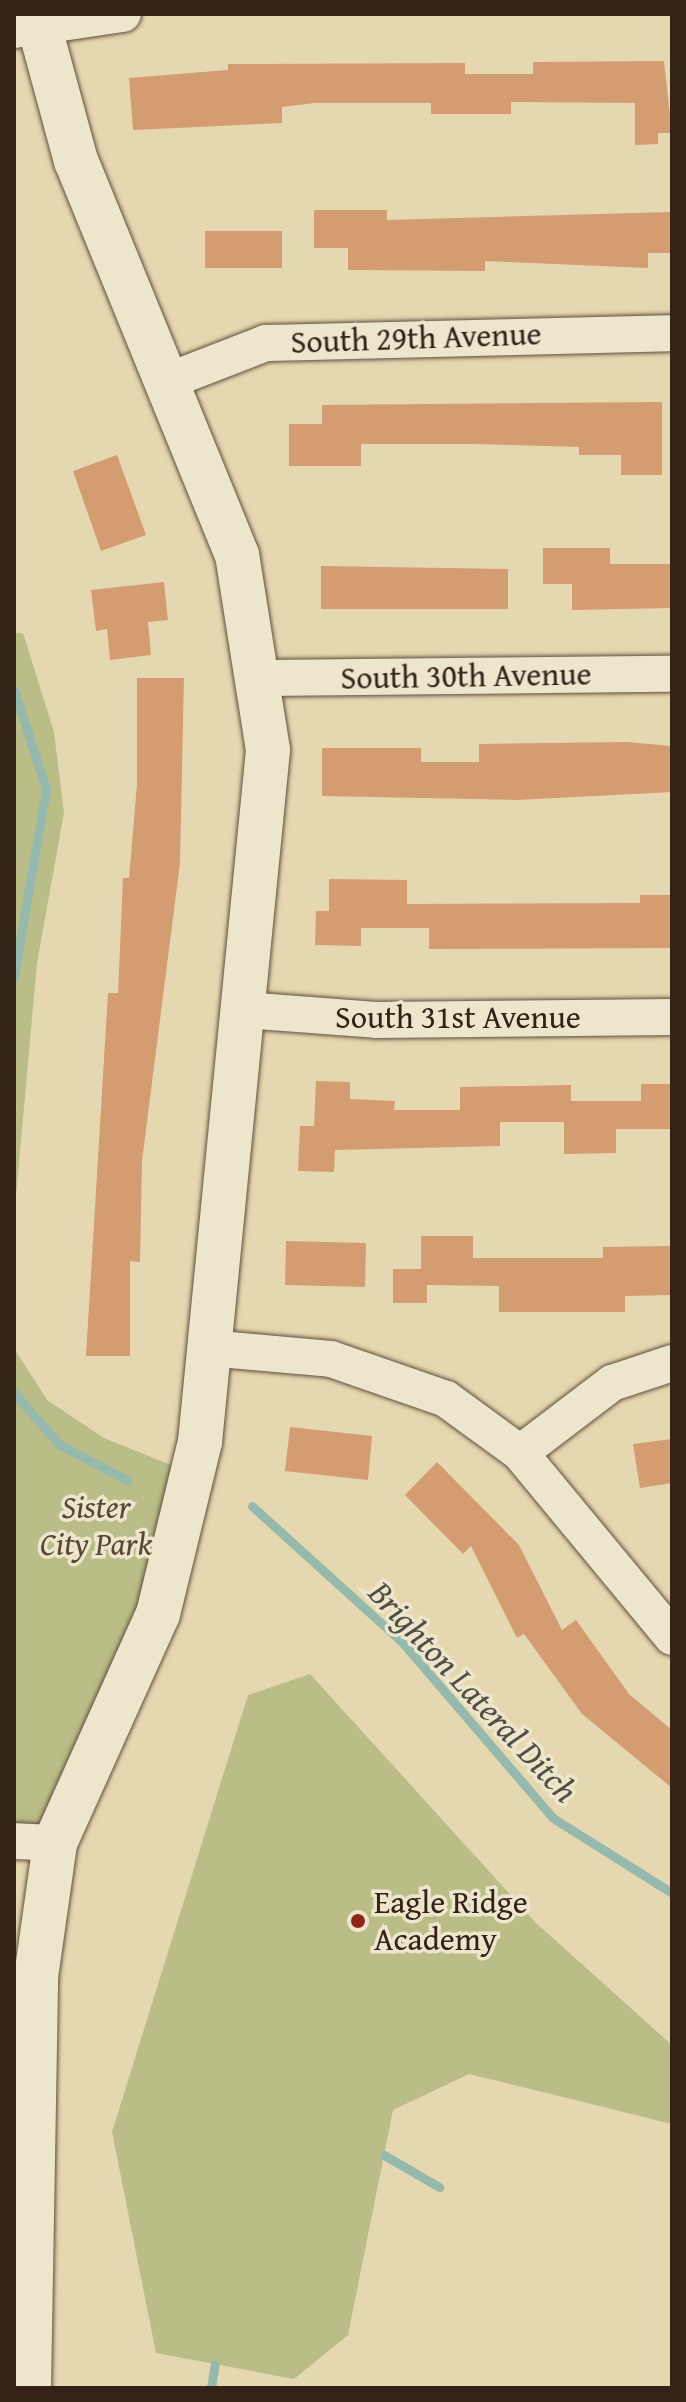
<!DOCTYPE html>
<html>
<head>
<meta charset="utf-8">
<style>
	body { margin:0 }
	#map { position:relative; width:686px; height:2402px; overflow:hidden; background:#e5d8b0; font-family:"Gentium Book Plus",serif }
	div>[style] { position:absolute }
	.green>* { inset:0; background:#babd87 }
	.stream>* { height:9px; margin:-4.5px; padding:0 4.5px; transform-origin:4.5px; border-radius:4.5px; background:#96b9ae }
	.building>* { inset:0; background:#d49c71 }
	.roads { filter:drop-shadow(0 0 2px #60503f) drop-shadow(0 0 2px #60503f) }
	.street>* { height:36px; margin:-18px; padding:0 18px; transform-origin:18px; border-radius:18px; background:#eee6cc }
	.secondary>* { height:44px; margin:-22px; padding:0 22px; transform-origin:22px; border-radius:22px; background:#eee6cc }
	.dots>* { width:22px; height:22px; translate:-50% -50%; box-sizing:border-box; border:4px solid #eee6cc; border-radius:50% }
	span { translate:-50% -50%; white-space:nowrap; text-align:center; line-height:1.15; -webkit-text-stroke:7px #eee6cc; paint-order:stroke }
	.street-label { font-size:32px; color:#342219 }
	.park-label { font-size:32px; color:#564934; font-style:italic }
	.poi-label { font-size:32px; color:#342219 }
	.left { translate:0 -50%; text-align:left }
	.water-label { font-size:34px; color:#514f46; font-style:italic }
	.frame { position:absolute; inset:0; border:16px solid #342219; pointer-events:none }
</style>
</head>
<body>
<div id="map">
	<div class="green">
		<i style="clip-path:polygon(14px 633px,23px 633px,54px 732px,64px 813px,37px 963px,14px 1218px)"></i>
		<i style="clip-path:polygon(14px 1348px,47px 1400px,104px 1438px,193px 1474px,55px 1843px,14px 1841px)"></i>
		<i style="clip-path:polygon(310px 1674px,536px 1923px,672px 2045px,672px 2124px,469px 2074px,393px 2110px,348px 2335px,294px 2379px,156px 2353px,112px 2132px,248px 1695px)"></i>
	</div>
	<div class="stream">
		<i style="left:14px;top:690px;width:104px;rotate:72.1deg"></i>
		<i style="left:46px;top:789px;width:190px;rotate:99.7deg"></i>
		<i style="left:14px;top:1393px;width:69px;rotate:48.5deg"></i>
		<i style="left:60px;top:1445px;width:76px;rotate:27.6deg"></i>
		<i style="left:252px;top:1506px;width:204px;rotate:42.2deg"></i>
		<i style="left:403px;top:1643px;width:230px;rotate:49.4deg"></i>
		<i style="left:553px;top:1818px;width:141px;rotate:32.2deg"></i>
		<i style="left:384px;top:2155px;width:64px;rotate:30.2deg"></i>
		<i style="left:211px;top:2388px;width:24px;rotate:-81deg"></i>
	</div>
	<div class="building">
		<i style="clip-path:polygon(664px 61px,672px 133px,658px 133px,658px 144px,635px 145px,635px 103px,511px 102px,511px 114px,431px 114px,431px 103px,314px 103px,282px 107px,282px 123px,133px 130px,129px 78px,228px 70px,228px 64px,465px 63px,465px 74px,533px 74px,533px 62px)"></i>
		<i style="clip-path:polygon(314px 210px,387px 210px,387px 220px,672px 212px,672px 253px,648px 253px,648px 268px,485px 261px,485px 271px,348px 270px,348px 248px,314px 248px)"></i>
		<i style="clip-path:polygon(205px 231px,282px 231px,282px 268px,205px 268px)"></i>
		<i style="clip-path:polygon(662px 402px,662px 475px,621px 475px,621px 455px,579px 455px,579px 447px,476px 444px,361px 444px,361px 466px,289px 466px,289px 424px,322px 424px,322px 405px)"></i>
		<i style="clip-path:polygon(117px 455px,146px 535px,101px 551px,73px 471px)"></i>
		<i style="clip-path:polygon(543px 548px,610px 548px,610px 564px,672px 564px,672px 608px,572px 610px,572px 584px,543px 584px)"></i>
		<i style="clip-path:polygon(321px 566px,508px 569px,508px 609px,321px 609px)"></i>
		<i style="clip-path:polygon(164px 582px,168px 620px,148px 622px,151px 655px,110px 660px,107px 629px,96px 631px,91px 590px)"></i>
		<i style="clip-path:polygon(137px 678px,184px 678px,180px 863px,142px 1161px,140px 1262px,130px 1261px,130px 1356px,86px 1356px,108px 993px,118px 993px,123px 878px,129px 878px,137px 784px)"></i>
		<i style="clip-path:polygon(627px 742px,672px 746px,672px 792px,517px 800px,322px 796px,322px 748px,421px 748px,421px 762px,479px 762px,479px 744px)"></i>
		<i style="clip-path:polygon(329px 879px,407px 880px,407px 904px,640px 903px,640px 895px,672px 895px,672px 948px,429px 949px,429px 928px,361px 928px,361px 946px,315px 945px,316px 911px,329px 911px)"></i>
		<i style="clip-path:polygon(316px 1081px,350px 1082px,350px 1099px,395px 1101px,394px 1110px,460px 1110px,460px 1087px,571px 1085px,571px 1101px,641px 1101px,641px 1084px,672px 1084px,672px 1129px,616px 1129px,616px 1153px,564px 1154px,564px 1122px,500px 1122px,500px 1146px,335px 1150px,334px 1172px,298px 1171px,300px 1126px,314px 1126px)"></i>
		<i style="clip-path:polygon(421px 1236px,473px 1236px,473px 1258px,603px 1258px,603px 1247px,671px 1246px,672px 1295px,625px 1296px,625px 1312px,499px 1312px,499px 1286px,427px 1285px,427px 1303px,393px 1303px,393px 1269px,421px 1269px)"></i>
		<i style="clip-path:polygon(286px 1241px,366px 1243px,365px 1287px,285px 1285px)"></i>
		<i style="clip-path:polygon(290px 1427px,372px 1436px,368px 1480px,285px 1471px)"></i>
		<i style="clip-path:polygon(672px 1439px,672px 1483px,640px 1488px,633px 1444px)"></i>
		<i style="clip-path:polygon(437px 1462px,519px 1545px,562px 1630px,576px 1620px,629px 1694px,672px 1730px,672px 1788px,582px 1714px,524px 1634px,517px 1638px,471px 1546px,463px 1554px,405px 1495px)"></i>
	</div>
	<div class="roads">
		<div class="street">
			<i style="left:14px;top:30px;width:110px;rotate:-8.4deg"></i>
			<i style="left:168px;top:381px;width:105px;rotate:-21.2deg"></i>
			<i style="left:266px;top:343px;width:406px;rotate:-1.4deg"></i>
			<i style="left:261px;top:678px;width:411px;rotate:-0.6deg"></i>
			<i style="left:244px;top:1010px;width:132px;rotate:4.3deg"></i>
			<i style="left:376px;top:1020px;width:296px;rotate:-0.6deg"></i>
			<i style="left:208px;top:1348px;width:123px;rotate:5.1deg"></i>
			<i style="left:331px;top:1359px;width:122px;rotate:19.2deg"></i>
			<i style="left:446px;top:1399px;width:92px;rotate:36.1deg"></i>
			<i style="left:520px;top:1453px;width:239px;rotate:50.4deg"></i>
			<i style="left:520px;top:1453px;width:116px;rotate:-37.3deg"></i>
			<i style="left:612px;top:1383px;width:63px;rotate:-18.4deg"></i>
			<i style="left:14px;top:1841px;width:41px;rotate:2.8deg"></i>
		</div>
		<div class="secondary">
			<i style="left:29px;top:2388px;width:411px;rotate:-89deg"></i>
			<i style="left:36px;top:1977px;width:135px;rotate:-81.9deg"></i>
			<i style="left:55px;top:1843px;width:251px;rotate:-65.8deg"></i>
			<i style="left:158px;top:1614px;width:177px;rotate:-76.3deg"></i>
			<i style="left:200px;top:1442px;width:695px;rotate:-84.39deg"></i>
			<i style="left:268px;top:750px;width:197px;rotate:-99deg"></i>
			<i style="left:237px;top:555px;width:426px;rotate:-112.2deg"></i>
			<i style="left:76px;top:161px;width:152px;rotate:-105.2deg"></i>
		</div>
	</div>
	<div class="dots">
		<i style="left:358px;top:1921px;background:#8f2418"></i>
	</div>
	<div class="street-label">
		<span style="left:416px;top:338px;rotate:-2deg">South 29th Avenue</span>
		<span style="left:466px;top:676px;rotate:-1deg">South 30th Avenue</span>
		<span style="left:458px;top:1017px">South 31st Avenue</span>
	</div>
	<div class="park-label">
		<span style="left:96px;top:1526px">Sister<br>City Park</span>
	</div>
	<div class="poi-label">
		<span class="left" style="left:374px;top:1921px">Eagle Ridge<br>Academy</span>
	</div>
	<div class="water-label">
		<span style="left:474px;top:1691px;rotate:47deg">Brighton Lateral Ditch</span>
	</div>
	<div class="frame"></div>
</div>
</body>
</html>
